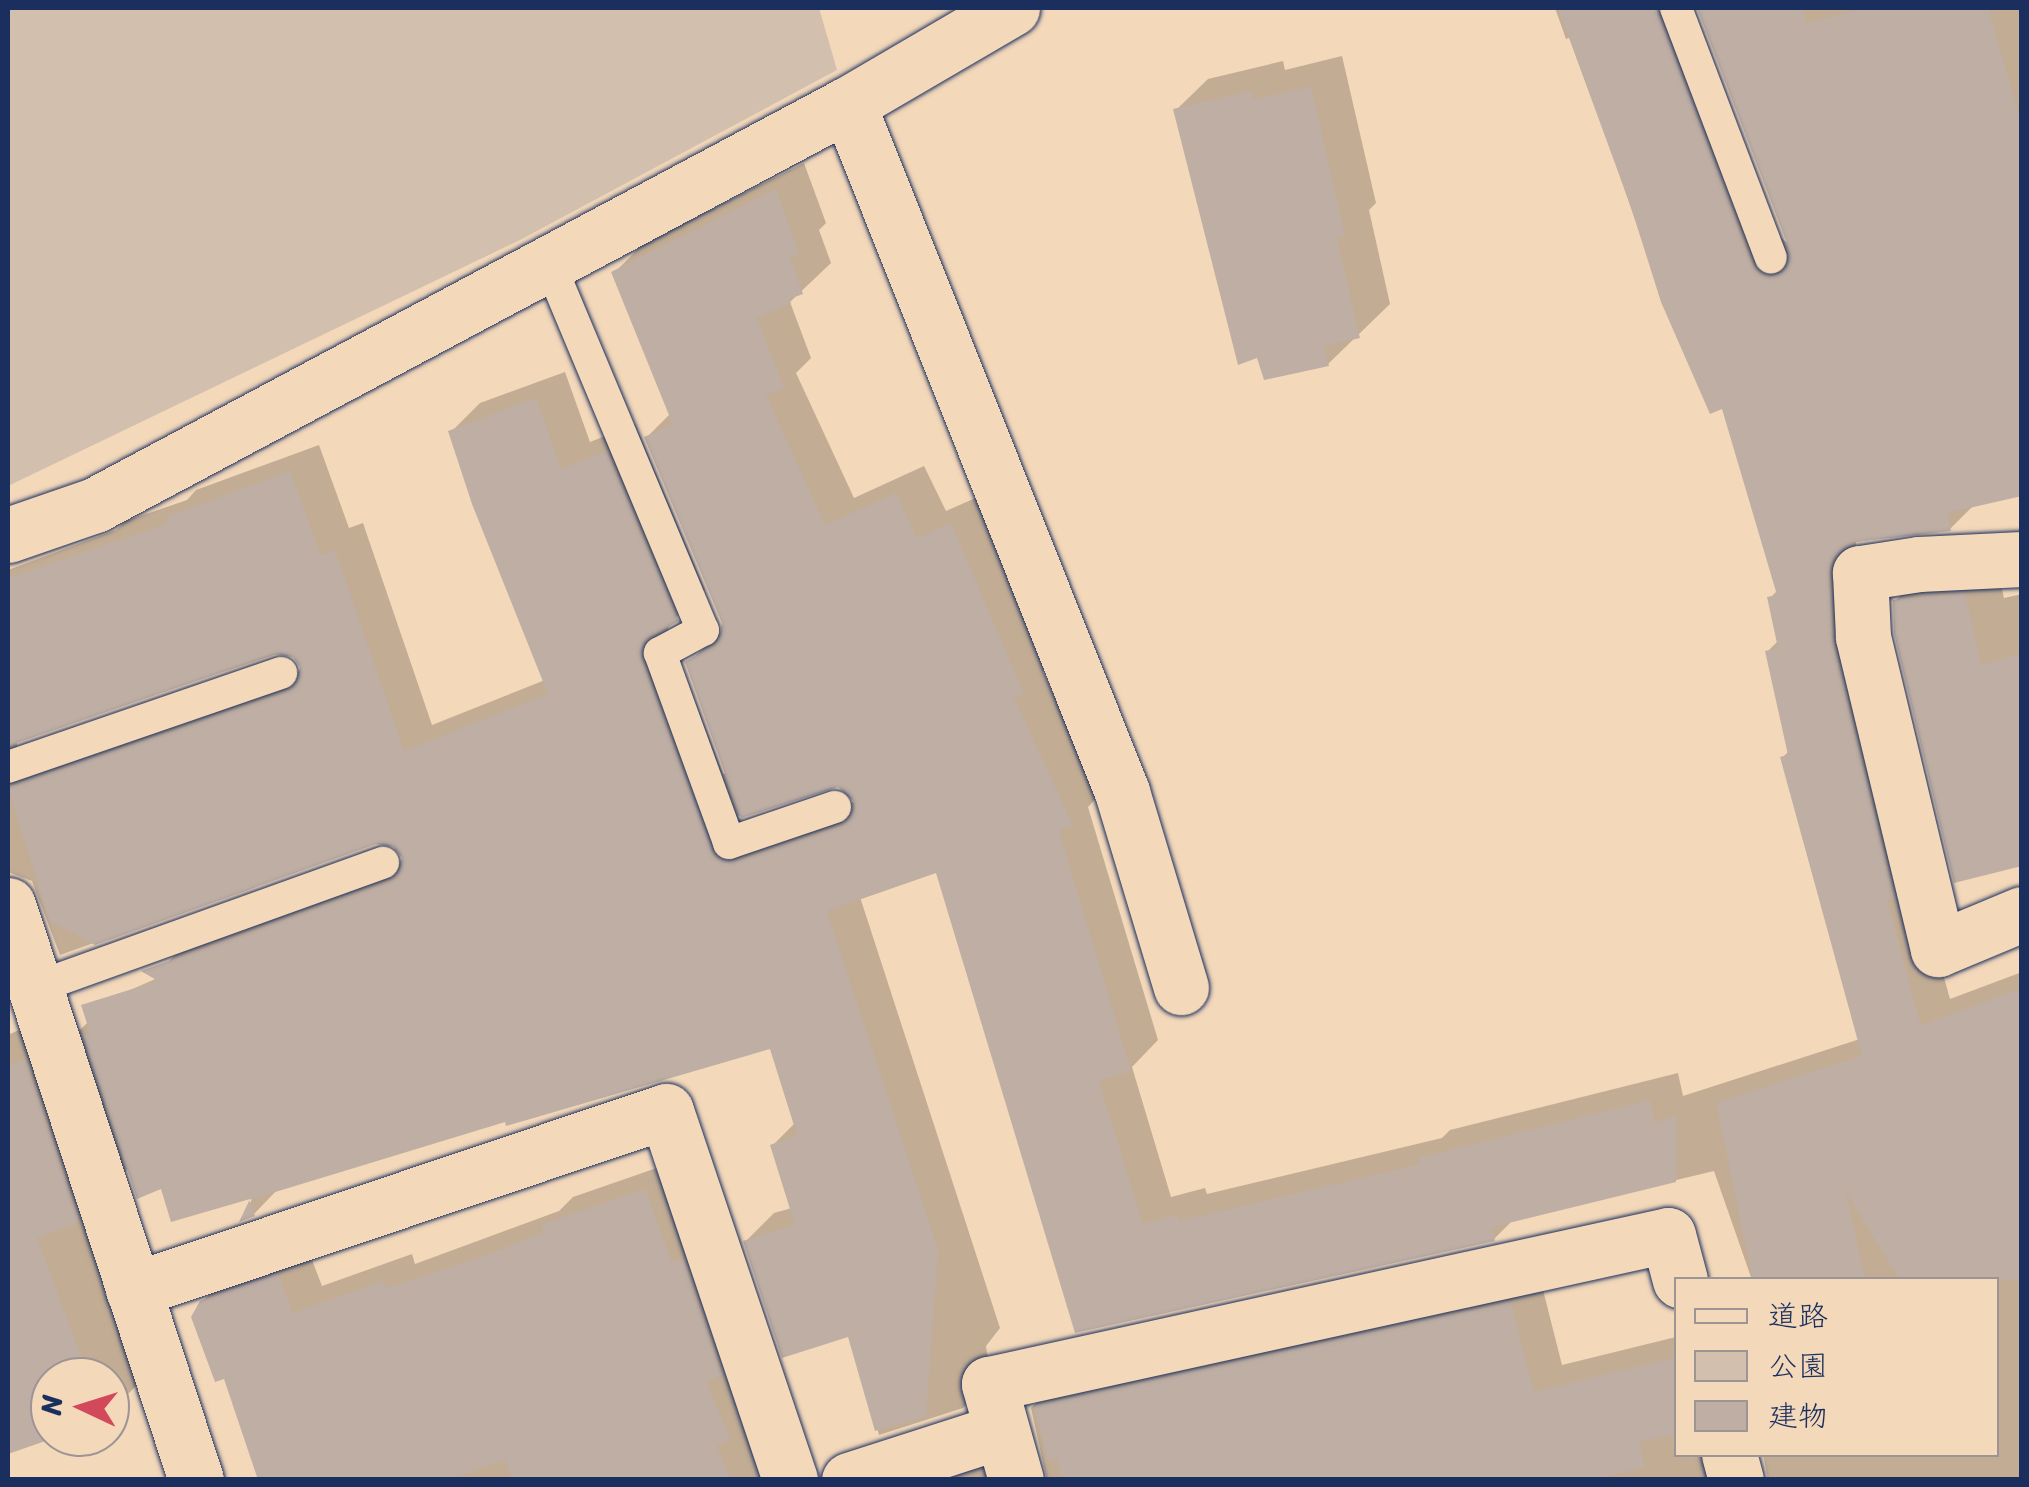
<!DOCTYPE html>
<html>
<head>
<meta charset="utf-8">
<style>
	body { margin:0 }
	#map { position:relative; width:2029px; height:1487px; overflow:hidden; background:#f3d8ba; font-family:Sriracha,"Klee One",sans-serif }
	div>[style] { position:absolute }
	.green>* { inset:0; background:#d3bfad }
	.shadow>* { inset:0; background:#0003 }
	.building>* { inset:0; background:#beaea4 }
	.roads { filter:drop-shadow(0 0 2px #1b2f5e) drop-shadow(0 0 2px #1b2f5e) }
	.lane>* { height:32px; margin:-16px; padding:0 16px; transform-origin:16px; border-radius:16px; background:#f3d8ba }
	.street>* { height:55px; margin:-27.5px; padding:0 27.5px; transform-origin:27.5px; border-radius:27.5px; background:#f3d8ba }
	span { translate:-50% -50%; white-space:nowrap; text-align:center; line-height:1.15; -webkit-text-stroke:10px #f3d8ba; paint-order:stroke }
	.frame { position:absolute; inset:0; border:10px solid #1b2f5e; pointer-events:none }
	.legend { position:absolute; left:1674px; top:1277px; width:325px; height:180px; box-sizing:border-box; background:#f3d8ba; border:2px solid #9d9495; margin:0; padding:12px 18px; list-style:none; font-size:30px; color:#1b2f5e }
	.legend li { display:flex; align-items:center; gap:20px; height:50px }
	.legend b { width:50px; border:2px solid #9d9495 }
	.north { position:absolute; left:30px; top:1357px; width:100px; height:100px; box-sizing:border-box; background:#f3d8ba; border:2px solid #9d9495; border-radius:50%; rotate:274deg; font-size:28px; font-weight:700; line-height:40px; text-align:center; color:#1b2f5e }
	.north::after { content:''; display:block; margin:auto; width:35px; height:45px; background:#d1495b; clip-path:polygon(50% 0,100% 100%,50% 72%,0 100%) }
</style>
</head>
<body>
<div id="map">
	<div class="green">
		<i style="clip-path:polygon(8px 8px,819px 8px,837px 70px,520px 240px,8px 486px)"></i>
	</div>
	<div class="shadow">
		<i style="clip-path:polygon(evenodd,1555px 8px,1693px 8px,1780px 237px,1790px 245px,1700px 8px,2022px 8px,2022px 494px,1975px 504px,1950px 529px,1856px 542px,1860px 614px,1915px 873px,1950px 999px,2022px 972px,2022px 1480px,1768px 1480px,1763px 1454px,1996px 1454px,1996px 1280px,1752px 1280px,1714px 1171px,1514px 1219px,1494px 1239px,1077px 1330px,938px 870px,860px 897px,1000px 1328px,986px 1346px,991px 1379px,963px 1408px,879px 1435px,850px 1334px,745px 1242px,774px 1213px,792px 1208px,772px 1146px,796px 1122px,771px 1046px,506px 1119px,279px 1188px,254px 1214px,243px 1217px,254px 1195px,163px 1186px,129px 1168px,91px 1206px,152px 1370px,110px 1412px,110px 1377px,50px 1377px,50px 1437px,8px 1452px,8px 1035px,71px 1006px,79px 1031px,112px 998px,169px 973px,166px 964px,194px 936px,404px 860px,388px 841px,376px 842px,60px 955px,32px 881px,8px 872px,8px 570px,116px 530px,126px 521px,187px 500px,196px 490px,319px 445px,349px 528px,363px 523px,432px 725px,545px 680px,451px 432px,480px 403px,565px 372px,590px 442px,635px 424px,705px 590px,670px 623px,668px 629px,723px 774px,727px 773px,688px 663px,723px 630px,724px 623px,647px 437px,671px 413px,614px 273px,643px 244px,804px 163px,826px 223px,819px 230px,831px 263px,790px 302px,811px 358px,796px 373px,854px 498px,924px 466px,946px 511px,980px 496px,1051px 663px,1043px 672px,1100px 794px,1088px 807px,1158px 1040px,1132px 1067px,1171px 1197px,1205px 1188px,1207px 1194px,1442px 1138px,1450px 1130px,1678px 1073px,1683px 1096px,1860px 1039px,1782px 758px,1790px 750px,1767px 652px,1779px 640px,1770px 598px,1778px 590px,1723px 406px,1663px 301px,1572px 37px,1566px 39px,1555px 8px,286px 651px,297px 657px,301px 670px,45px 758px,32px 759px,17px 746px,17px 740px,286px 651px,1555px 8px,838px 785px,858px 800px,766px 835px,744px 830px,738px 816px,838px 785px)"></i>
		<i style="clip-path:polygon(1342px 56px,1376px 203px,1369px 210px,1390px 304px,1328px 364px,1176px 110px,1208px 79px,1283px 61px,1285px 70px)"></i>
		<i style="clip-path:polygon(1996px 563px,2004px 598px,2022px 594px,2022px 864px,1895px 601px,1927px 569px)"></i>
		<i style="clip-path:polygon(674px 1162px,771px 1480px,261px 1480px,202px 1302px,231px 1273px,307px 1247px,322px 1286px,412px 1254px,415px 1264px,559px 1211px,573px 1197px)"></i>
		<i style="clip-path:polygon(1539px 1274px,1562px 1365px,1676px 1337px,1676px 1454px,1733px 1454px,1752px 1480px,1047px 1480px,1031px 1408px,1059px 1380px)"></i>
		<i style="clip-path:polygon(1009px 1443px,1032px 1480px,916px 1480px)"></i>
	</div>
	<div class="building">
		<i style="clip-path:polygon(1558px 8px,1656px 8px,1752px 265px,1769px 278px,1787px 270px,1790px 251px,1697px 8px,1803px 8px,1806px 23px,1864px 8px,1988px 8px,2022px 125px,2022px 496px,1947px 513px,1951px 531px,1854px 542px,1832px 559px,1829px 574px,1833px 644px,1894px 898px,1887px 900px,1921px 1026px,2022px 988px,2022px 1280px,1900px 1280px,1846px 1192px,1865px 1280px,1753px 1280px,1716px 1103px,1862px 1056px,1780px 757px,1788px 755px,1765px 651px,1778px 648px,1767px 597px,1777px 595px,1722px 409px,1710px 414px,1661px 302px,1631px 207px)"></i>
		<i style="clip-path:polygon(1311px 86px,1345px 236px,1337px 238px,1360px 338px,1324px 346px,1329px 366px,1264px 380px,1257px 358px,1238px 365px,1173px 109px,1252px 91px,1254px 100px)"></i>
		<i style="clip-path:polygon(776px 189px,799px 254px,790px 256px,803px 294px,789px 299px,791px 304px,757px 317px,784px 388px,766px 395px,825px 525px,896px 493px,917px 538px,951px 523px,1024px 694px,1014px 698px,1073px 825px,1059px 831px,1131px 1071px,1099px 1081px,1143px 1224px,1177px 1215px,1179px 1221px,1420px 1164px,1418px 1158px,1650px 1100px,1655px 1123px,1676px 1116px,1676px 1182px,1492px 1227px,1495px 1241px,1075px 1333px,936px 873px,827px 911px,938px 1250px,926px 1416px,875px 1431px,848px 1337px,782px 1358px,743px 1241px,795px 1225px,770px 1145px,797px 1135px,770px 1049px,506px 1126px,505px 1122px,249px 1200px,255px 1216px,239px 1222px,250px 1199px,171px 1222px,161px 1189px,137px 1199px,83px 1035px,90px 1033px,81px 1005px,158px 981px,141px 971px,390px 882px,399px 875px,402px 857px,395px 847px,376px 844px,95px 945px,49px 920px,8px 787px,288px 692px,297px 685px,300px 667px,293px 657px,274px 654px,8px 746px,8px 578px,167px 524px,165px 518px,290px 471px,321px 555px,335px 550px,404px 751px,548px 694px,472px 504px,448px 431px,536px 398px,561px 469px,606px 451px,678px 621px,644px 641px,641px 659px,715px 858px,735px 862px,841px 826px,851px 819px,854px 802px,838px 787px,741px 818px,685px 662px,719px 642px,722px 623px,644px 437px,673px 425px,611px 272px)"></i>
		<i style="clip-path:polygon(1965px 593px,1981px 665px,2022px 653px,2022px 866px,1954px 883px,1894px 633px,1893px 600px)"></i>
		<i style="clip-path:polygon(25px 1059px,79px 1222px,37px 1238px,89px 1377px,50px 1377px,50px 1437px,57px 1437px,8px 1454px,8px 1066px)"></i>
		<i style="clip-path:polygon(645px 1189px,672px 1262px,683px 1259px,722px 1376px,706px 1381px,730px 1439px,717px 1446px,731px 1480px,512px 1480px,505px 1460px,449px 1480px,258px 1480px,224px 1379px,215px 1382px,191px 1317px,200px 1301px,278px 1274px,293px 1313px,384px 1281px,386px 1288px,458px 1265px,544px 1233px,541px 1225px)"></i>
		<i style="clip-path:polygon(1511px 1302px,1534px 1392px,1676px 1357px,1676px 1434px,1639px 1442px,1645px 1467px,1592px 1480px,1062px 1480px,1057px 1458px,1048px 1460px,1034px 1406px)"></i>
	</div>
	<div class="roads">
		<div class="lane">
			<i style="left:1676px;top:8px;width:267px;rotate:69.2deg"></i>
			<i style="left:550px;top:265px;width:396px;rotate:67.3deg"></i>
			<i style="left:703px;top:630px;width:49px;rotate:151.9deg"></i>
			<i style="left:660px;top:653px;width:202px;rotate:70deg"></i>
			<i style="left:729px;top:843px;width:112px;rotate:-18.8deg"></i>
			<i style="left:8px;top:767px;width:289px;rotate:-19deg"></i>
			<i style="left:35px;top:988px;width:370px;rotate:-19.8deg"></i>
		</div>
		<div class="street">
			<i style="left:848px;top:104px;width:741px;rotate:68.28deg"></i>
			<i style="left:1122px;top:792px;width:204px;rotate:73.2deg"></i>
			<i style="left:8px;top:535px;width:92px;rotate:-19deg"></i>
			<i style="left:95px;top:505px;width:853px;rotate:-28.04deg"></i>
			<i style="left:848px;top:104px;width:190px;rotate:-30.3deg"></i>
			<i style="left:2022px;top:559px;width:103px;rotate:177.2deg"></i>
			<i style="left:1919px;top:564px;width:60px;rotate:171.3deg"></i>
			<i style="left:1860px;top:573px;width:64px;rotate:87.3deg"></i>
			<i style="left:1863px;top:637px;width:321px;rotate:76.5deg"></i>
			<i style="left:1938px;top:949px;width:91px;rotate:-22.6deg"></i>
			<i style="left:8px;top:905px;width:605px;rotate:71.89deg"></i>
			<i style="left:133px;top:1290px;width:562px;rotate:-18.56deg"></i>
			<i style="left:666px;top:1111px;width:389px;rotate:71.4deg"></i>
			<i style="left:1729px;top:1454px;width:27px;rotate:75deg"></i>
			<i style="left:849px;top:1480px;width:160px;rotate:-17.9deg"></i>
			<i style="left:1016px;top:1480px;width:100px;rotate:-105.7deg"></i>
			<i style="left:989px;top:1384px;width:695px;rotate:-12.38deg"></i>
			<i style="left:1668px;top:1235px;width:47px;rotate:75.1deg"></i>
		</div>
	</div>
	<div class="frame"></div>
	<ul class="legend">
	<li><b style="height:12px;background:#f3d8ba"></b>道路</li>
	<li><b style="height:28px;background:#d3bfad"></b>公園</li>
	<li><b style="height:28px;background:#beaea4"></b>建物</li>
	</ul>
	<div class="north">N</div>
</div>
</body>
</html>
